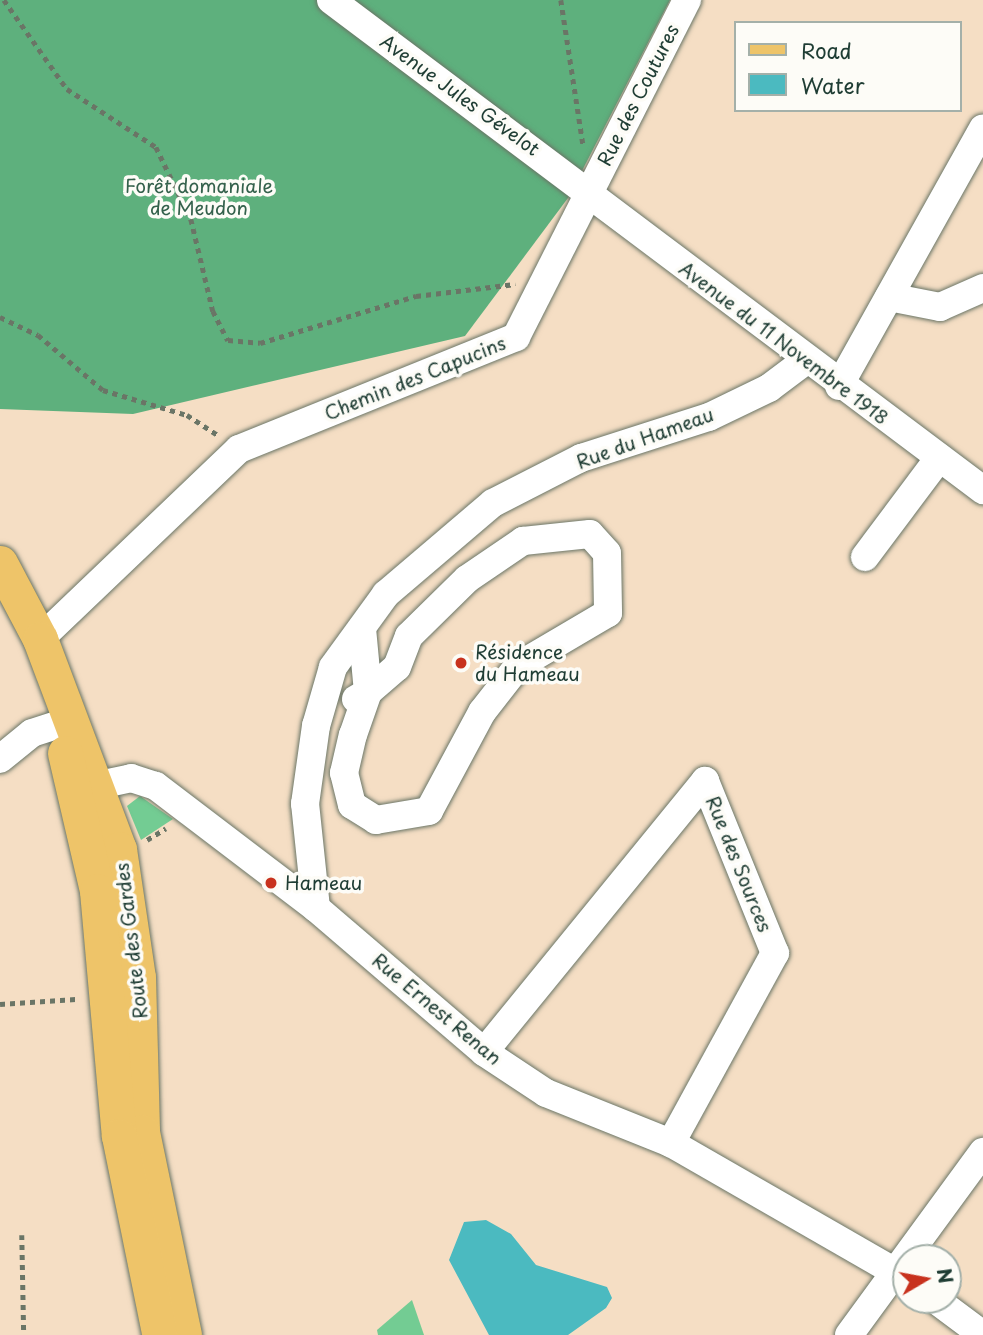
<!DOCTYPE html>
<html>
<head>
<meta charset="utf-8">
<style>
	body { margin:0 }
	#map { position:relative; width:983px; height:1335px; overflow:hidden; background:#f5dec4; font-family:"Playpen Sans",sans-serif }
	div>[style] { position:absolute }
	.green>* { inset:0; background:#73cc93 }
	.forest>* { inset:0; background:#5eb07d }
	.water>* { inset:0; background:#4bbac0 }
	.path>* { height:4.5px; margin-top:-2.25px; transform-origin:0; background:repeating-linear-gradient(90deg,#6a7566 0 5px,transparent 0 10px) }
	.roads { filter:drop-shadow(0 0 2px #6a7566) drop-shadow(0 0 2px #6a7566) }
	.minor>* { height:28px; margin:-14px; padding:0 14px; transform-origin:14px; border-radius:14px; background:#fff }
	.major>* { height:35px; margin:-17.5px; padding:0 17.5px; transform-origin:17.5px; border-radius:17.5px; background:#eec469 }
	.dots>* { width:19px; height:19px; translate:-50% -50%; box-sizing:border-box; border:4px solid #fdfcf7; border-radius:50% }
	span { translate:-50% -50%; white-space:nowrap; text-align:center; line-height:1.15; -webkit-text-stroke:7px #fdfcf7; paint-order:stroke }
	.street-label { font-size:19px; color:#1f3d34 }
	.park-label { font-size:19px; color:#34614c }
	.poi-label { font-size:19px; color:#1f3d34 }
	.left { translate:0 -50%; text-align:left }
	.legend { position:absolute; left:734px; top:21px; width:228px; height:91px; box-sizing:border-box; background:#fdfcf7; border:2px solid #a4b0a9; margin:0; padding:9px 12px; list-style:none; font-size:21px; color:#1f3d34 }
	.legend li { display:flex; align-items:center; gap:14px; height:35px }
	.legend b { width:35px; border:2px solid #a4b0a9 }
	.north { position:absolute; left:892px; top:1244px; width:70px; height:70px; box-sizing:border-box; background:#fdfcf7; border:2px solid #a4b0a9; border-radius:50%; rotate:80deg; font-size:19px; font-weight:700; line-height:28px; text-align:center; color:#1f3d34 }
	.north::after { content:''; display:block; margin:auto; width:24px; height:32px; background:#c8321e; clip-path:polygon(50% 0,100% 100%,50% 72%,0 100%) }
</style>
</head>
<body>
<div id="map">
	<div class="green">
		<i style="clip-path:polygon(140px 796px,173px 819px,141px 840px,127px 806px)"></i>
		<i style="clip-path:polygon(412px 1300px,424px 1335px,378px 1335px,377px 1330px)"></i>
	</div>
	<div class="forest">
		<i style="clip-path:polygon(0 0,670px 0,568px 198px,465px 336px,133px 414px,0 409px)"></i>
	</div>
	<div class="water">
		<i style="clip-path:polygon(486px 1220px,511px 1234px,536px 1265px,607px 1287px,612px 1298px,606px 1308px,568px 1335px,489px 1335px,449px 1260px,464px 1222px)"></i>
	</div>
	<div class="path">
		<i style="left:4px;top:0;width:109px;rotate:54.7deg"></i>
		<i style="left:67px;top:89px;width:106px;rotate:33.1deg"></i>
		<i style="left:156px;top:147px;width:80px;rotate:64.1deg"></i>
		<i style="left:191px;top:219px;width:95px;rotate:76.6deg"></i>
		<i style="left:213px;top:311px;width:33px;rotate:63deg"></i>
		<i style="left:228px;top:340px;width:32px;rotate:5deg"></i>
		<i style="left:260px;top:343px;width:163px;rotate:-16.8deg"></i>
		<i style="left:416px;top:296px;width:100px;rotate:-6.9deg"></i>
		<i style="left:561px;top:0;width:146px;rotate:81.3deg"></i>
		<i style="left:0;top:317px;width:42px;rotate:25.3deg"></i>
		<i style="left:38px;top:335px;width:85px;rotate:40.2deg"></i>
		<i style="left:103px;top:390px;width:88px;rotate:16.6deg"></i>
		<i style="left:187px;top:415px;width:37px;rotate:33deg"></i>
		<i style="left:147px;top:840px;width:22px;rotate:-32deg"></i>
		<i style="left:0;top:1004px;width:76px;rotate:-3.8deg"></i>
		<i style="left:22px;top:1235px;width:100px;rotate:88.9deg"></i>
	</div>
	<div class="roads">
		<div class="minor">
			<i style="left:331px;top:0;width:816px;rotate:36.93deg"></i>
			<i style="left:889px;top:297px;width:52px;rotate:11.1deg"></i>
			<i style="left:940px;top:307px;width:47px;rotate:-23.8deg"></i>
			<i style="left:839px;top:386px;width:295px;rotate:-60.8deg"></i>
			<i style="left:590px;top:534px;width:25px;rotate:48deg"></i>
			<i style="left:607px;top:553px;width:60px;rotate:89deg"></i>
			<i style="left:608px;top:613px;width:104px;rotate:149.5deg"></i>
			<i style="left:518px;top:666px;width:58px;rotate:128deg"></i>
			<i style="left:482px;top:712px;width:112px;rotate:118.2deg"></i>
			<i style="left:429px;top:811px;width:54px;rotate:170.4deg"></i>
			<i style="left:376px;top:820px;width:28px;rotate:-148deg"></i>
			<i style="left:352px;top:805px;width:33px;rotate:-104deg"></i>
			<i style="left:344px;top:773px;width:39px;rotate:-77deg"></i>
			<i style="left:353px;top:735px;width:46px;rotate:-70.8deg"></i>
			<i style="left:368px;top:692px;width:38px;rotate:-41deg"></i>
			<i style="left:397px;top:667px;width:33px;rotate:-69deg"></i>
			<i style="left:409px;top:636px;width:81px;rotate:-44.5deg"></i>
			<i style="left:467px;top:579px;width:68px;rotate:-34.2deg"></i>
			<i style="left:523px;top:541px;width:67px;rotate:-6deg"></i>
			<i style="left:865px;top:557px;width:124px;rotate:-53.2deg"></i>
			<i style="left:40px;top:639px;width:275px;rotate:-43.7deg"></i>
			<i style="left:239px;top:449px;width:299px;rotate:-22deg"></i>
			<i style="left:516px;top:337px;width:378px;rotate:-63.1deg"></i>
			<i style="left:356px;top:699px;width:14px;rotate:-30deg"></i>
			<i style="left:368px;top:692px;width:64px;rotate:-95.4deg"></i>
			<i style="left:0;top:759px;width:41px;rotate:-39.1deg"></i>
			<i style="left:32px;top:733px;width:26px;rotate:-18deg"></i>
			<i style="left:99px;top:785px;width:33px;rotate:-12deg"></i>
			<i style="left:131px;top:778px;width:26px;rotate:18deg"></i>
			<i style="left:156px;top:786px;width:201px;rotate:37.3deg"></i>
			<i style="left:316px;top:908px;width:221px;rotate:40.6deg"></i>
			<i style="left:484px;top:1052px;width:74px;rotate:33.5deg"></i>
			<i style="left:546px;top:1093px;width:135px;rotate:21.8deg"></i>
			<i style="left:671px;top:1143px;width:271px;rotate:29.9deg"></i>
			<i style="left:316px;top:908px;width:105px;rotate:-96deg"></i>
			<i style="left:305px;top:804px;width:79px;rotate:-82deg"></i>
			<i style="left:316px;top:726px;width:61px;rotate:-73.9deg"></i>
			<i style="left:333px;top:667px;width:90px;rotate:-54deg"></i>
			<i style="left:386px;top:594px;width:140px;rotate:-40.4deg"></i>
			<i style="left:493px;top:503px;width:99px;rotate:-27.1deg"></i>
			<i style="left:581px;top:458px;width:134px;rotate:-17.8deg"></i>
			<i style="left:709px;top:417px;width:67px;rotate:-25.8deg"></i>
			<i style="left:769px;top:388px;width:45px;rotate:-36.9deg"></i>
			<i style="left:484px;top:1052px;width:350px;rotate:-50.8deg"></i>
			<i style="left:705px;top:781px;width:186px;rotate:67.9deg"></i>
			<i style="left:775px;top:953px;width:217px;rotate:118.7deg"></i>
			<i style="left:936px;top:1300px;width:59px;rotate:36.7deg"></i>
			<i style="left:849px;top:1335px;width:227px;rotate:-53.8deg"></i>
		</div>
		<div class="major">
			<i style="left:0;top:563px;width:86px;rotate:62.2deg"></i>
			<i style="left:40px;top:639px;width:224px;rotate:69.4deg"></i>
			<i style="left:119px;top:849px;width:129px;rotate:81.6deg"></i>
			<i style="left:138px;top:977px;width:155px;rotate:88.5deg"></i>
			<i style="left:142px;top:1132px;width:207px;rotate:78.3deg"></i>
			<i style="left:65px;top:753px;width:142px;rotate:76.9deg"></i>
			<i style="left:97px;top:891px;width:246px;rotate:84.9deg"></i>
			<i style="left:119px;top:1136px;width:200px;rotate:78.5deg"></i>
		</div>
	</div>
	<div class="dots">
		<i style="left:461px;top:663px;background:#c8321e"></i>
		<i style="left:271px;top:883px;background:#c8321e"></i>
	</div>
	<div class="street-label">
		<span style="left:460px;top:95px;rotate:36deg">Avenue Jules Gévelot</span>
		<span style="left:638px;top:95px;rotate:-63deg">Rue des Coutures</span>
		<span style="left:784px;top:343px;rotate:37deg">Avenue du 11 Novembre 1918</span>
		<span style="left:415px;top:378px;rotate:-22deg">Chemin des Capucins</span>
		<span style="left:645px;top:438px;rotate:-20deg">Rue du Hameau</span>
		<span style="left:739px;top:864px;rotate:68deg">Rue des Sources</span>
		<span style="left:131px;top:941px;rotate:-97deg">Route des Gardes</span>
		<span style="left:437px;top:1009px;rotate:40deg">Rue Ernest Renan</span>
	</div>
	<div class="park-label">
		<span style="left:199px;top:197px">Forêt domaniale<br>de Meudon</span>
	</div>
	<div class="poi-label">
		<span class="left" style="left:475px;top:663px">Résidence<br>du Hameau</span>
		<span class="left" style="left:285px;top:883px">Hameau</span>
	</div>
	<ul class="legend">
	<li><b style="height:9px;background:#eec469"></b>Road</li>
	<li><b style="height:19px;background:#4bbac0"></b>Water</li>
	</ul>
	<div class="north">N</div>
</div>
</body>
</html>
